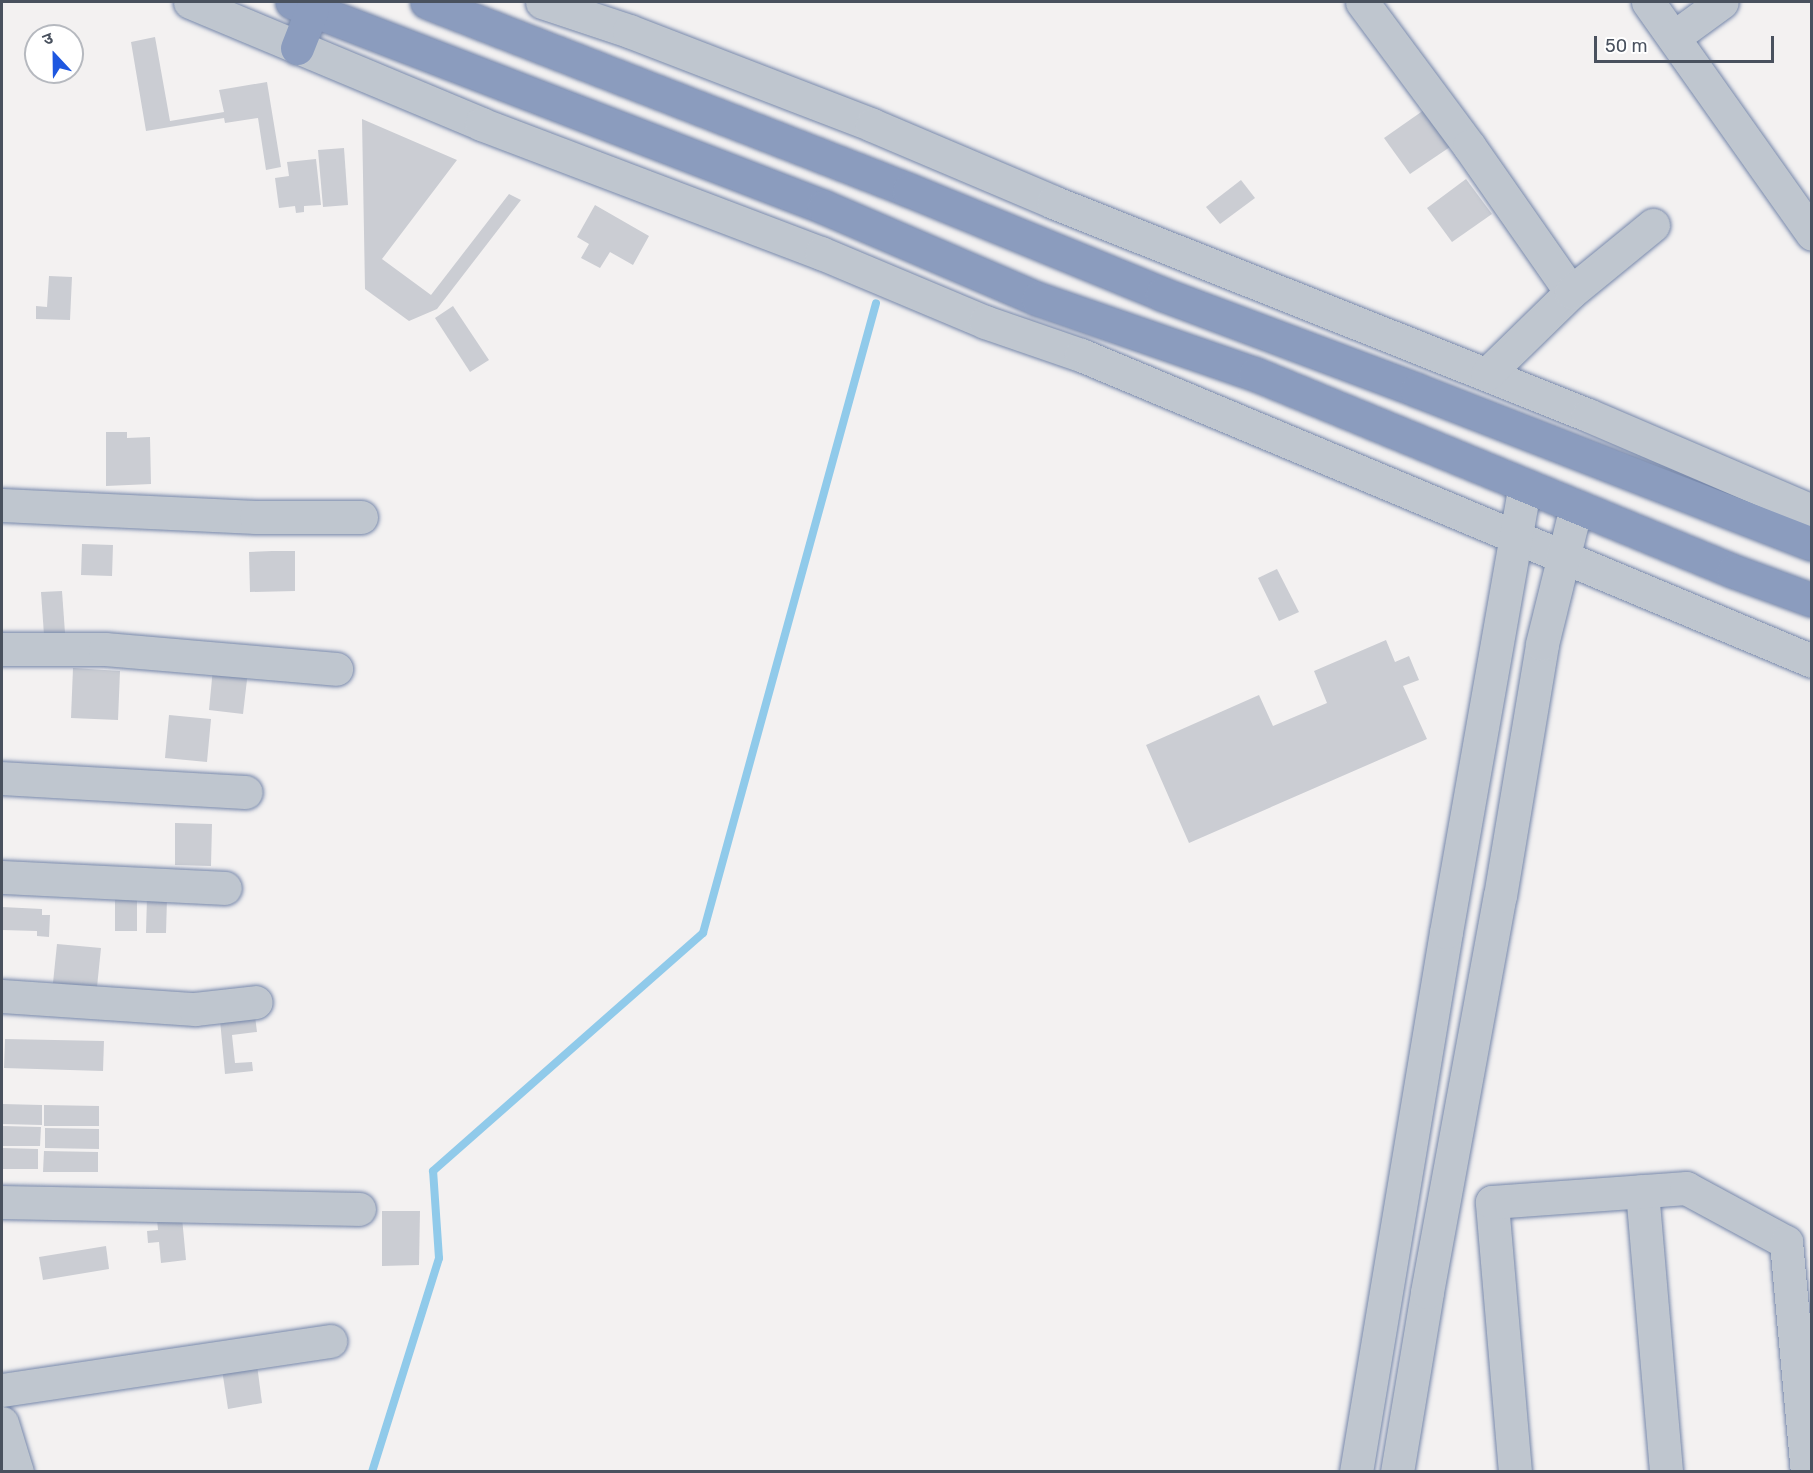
<!DOCTYPE html>
<html>
<head>
<meta charset="utf-8">
<style>
	body { margin:0 }
	#map { position:relative; width:1813px; height:1473px; overflow:hidden; background:#f3f1f1; font-family:Rubik,"Noto Sans Devanagari",sans-serif }
	div>[style] { position:absolute }
	.stream>* { height:8px; margin:-4px; padding:0 4px; transform-origin:4px; border-radius:4px; background:#90caea }
	.building>* { inset:0; background:#cbcdd3 }
	.roads { filter:drop-shadow(0 0 2px #7687aa) drop-shadow(0 0 2px #7687aa) }
	.minor>* { height:33px; margin:-16.5px; padding:0 16.5px; transform-origin:16.5px; border-radius:16.5px; background:#bfc6cf }
	.highway>* { height:33px; margin:-16.5px; padding:0 16.5px; transform-origin:16.5px; border-radius:16.5px; background:#8b9cbe }
	span { translate:-50% -50%; white-space:nowrap; text-align:center; line-height:1.15; -webkit-text-stroke:5px #fff; paint-order:stroke }
	.frame { position:absolute; inset:0; border:3px solid #49515e; pointer-events:none }
	.north { position:absolute; left:24px; top:24px; width:60px; height:60px; box-sizing:border-box; background:#fff; border:2px solid #b6b9bf; border-radius:50%; rotate:338deg; font-size:16px; font-weight:700; line-height:24px; text-align:center; color:#49515e }
	.north::after { content:''; display:block; margin:auto; width:21px; height:27px; background:#1e57e0; clip-path:polygon(50% 0,100% 100%,50% 72%,0 100%) }
	.scale { position:absolute; left:1594px; top:36px; width:180px; height:27px; box-sizing:border-box; border:3px solid #49515e; border-top:0; padding-left:8px; font-size:18px; line-height:21px; white-space:nowrap; color:#49515e; -webkit-text-stroke:4px #fff; paint-order:stroke }
</style>
</head>
<body>
<div id="map">
	<div class="stream">
		<i style="left:372px;top:1472px;width:224px;rotate:-72.6deg"></i>
		<i style="left:439px;top:1258px;width:87px;rotate:-93.9deg"></i>
		<i style="left:433px;top:1171px;width:360px;rotate:-41.4deg"></i>
		<i style="left:703px;top:933px;width:653px;rotate:-74.64deg"></i>
	</div>
	<div class="building">
		<i style="clip-path:polygon(155px 37px,170px 121px,224px 112px,219px 90px,267px 82px,281px 167px,266px 170px,258px 118px,225px 123px,224px 118px,146px 131px,131px 42px)"></i>
		<i style="clip-path:polygon(1424px 110px,1450px 147px,1410px 174px,1384px 138px)"></i>
		<i style="clip-path:polygon(362px 119px,457px 160px,382px 259px,431px 295px,509px 194px,521px 200px,437px 309px,409px 321px,365px 289px)"></i>
		<i style="clip-path:polygon(344px 148px,348px 205px,323px 207px,318px 150px)"></i>
		<i style="clip-path:polygon(316px 159px,321px 205px,304px 206px,304px 212px,296px 213px,295px 206px,279px 208px,275px 178px,289px 176px,287px 162px)"></i>
		<i style="clip-path:polygon(1466px 179px,1492px 214px,1452px 242px,1427px 208px)"></i>
		<i style="clip-path:polygon(1241px 180px,1255px 198px,1220px 224px,1206px 207px)"></i>
		<i style="clip-path:polygon(595px 205px,649px 236px,633px 265px,610px 252px,600px 268px,581px 258px,589px 244px,577px 237px)"></i>
		<i style="clip-path:polygon(49px 276px,72px 277px,70px 320px,36px 319px,36px 306px,47px 307px)"></i>
		<i style="clip-path:polygon(453px 306px,489px 360px,470px 372px,435px 318px)"></i>
		<i style="clip-path:polygon(106px 432px,127px 432px,127px 438px,150px 437px,151px 484px,106px 486px)"></i>
		<i style="clip-path:polygon(82px 544px,113px 545px,112px 576px,81px 575px)"></i>
		<i style="clip-path:polygon(272px 551px,295px 551px,295px 591px,250px 592px,249px 552px)"></i>
		<i style="clip-path:polygon(1277px 569px,1299px 612px,1279px 621px,1258px 578px)"></i>
		<i style="clip-path:polygon(62px 591px,65px 633px,44px 635px,41px 592px)"></i>
		<i style="clip-path:polygon(1386px 640px,1395px 662px,1409px 656px,1419px 680px,1403px 686px,1427px 739px,1189px 843px,1146px 745px,1259px 695px,1273px 726px,1327px 703px,1314px 671px)"></i>
		<i style="clip-path:polygon(73px 668px,120px 671px,118px 720px,71px 718px)"></i>
		<i style="clip-path:polygon(213px 668px,248px 671px,243px 714px,209px 710px)"></i>
		<i style="clip-path:polygon(169px 715px,211px 719px,207px 762px,165px 758px)"></i>
		<i style="clip-path:polygon(175px 823px,212px 824px,211px 866px,175px 865px)"></i>
		<i style="clip-path:polygon(115px 895px,137px 895px,137px 931px,115px 931px)"></i>
		<i style="clip-path:polygon(147px 897px,167px 898px,166px 933px,146px 933px)"></i>
		<i style="clip-path:polygon(2px 907px,42px 909px,42px 915px,50px 915px,49px 937px,37px 936px,37px 931px,2px 930px)"></i>
		<i style="clip-path:polygon(57px 944px,101px 948px,97px 987px,53px 983px)"></i>
		<i style="clip-path:polygon(255px 1016px,257px 1032px,232px 1035px,235px 1063px,252px 1062px,253px 1071px,225px 1074px,220px 1020px)"></i>
		<i style="clip-path:polygon(5px 1039px,104px 1041px,103px 1071px,4px 1068px)"></i>
		<i style="clip-path:polygon(2px 1104px,42px 1105px,42px 1125px,2px 1124px)"></i>
		<i style="clip-path:polygon(44px 1105px,99px 1106px,99px 1126px,44px 1126px)"></i>
		<i style="clip-path:polygon(2px 1126px,41px 1127px,40px 1146px,2px 1146px)"></i>
		<i style="clip-path:polygon(45px 1128px,99px 1129px,99px 1149px,45px 1148px)"></i>
		<i style="clip-path:polygon(2px 1148px,38px 1149px,38px 1169px,2px 1169px)"></i>
		<i style="clip-path:polygon(44px 1151px,98px 1152px,98px 1172px,43px 1172px)"></i>
		<i style="clip-path:polygon(181px 1207px,186px 1260px,161px 1263px,159px 1242px,148px 1243px,147px 1231px,158px 1230px,156px 1209px)"></i>
		<i style="clip-path:polygon(382px 1211px,420px 1211px,419px 1265px,382px 1266px)"></i>
		<i style="clip-path:polygon(106px 1246px,109px 1269px,43px 1280px,39px 1257px)"></i>
		<i style="clip-path:polygon(256px 1357px,262px 1403px,228px 1409px,221px 1363px)"></i>
	</div>
	<div class="roads">
		<div class="minor">
			<i style="left:190px;top:2px;width:316px;rotate:22.7deg"></i>
			<i style="left:481px;top:124px;width:364px;rotate:20.8deg"></i>
			<i style="left:821px;top:253px;width:178px;rotate:22.8deg"></i>
			<i style="left:985px;top:322px;width:102px;rotate:19deg"></i>
			<i style="left:1081px;top:355px;width:792px;rotate:22.71deg"></i>
			<i style="left:542px;top:2px;width:92px;rotate:18.4deg"></i>
			<i style="left:629px;top:31px;width:261px;rotate:21.1deg"></i>
			<i style="left:872px;top:125px;width:197px;rotate:23deg"></i>
			<i style="left:1053px;top:202px;width:576px;rotate:21.71deg"></i>
			<i style="left:1588px;top:415px;width:244px;rotate:23.2deg"></i>
			<i style="left:1362px;top:2px;width:179px;rotate:53.4deg"></i>
			<i style="left:1469px;top:146px;width:178px;rotate:55.1deg"></i>
			<i style="left:1648px;top:2px;width:284px;rotate:54.7deg"></i>
			<i style="left:1674px;top:37px;width:59px;rotate:-36.1deg"></i>
			<i style="left:1487px;top:374px;width:117px;rotate:-44.3deg"></i>
			<i style="left:1571px;top:292px;width:106px;rotate:-39.3deg"></i>
			<i style="left:2px;top:505px;width:254px;rotate:2.7deg"></i>
			<i style="left:256px;top:517px;width:105px"></i>
			<i style="left:2px;top:649px;width:103px"></i>
			<i style="left:105px;top:649px;width:232px;rotate:4.9deg"></i>
			<i style="left:2px;top:778px;width:244px;rotate:3.3deg"></i>
			<i style="left:2px;top:877px;width:223px;rotate:2.8deg"></i>
			<i style="left:2px;top:996px;width:193px;rotate:3.9deg"></i>
			<i style="left:195px;top:1009px;width:61px;rotate:-6.5deg"></i>
			<i style="left:1642px;top:1191px;width:282px;rotate:85.1deg"></i>
			<i style="left:2px;top:1202px;width:357px;rotate:1.1deg"></i>
			<i style="left:2px;top:1390px;width:332px;rotate:-8.5deg"></i>
			<i style="left:2px;top:1423px;width:51px;rotate:73deg"></i>
			<i style="left:1356px;top:1472px;width:547px;rotate:-80.54deg"></i>
			<i style="left:1446px;top:932px;width:453px;rotate:-80deg"></i>
			<i style="left:1397px;top:1472px;width:182px;rotate:-80.5deg"></i>
			<i style="left:1427px;top:1292px;width:403px;rotate:-79.6deg"></i>
			<i style="left:1500px;top:896px;width:255px;rotate:-80.5deg"></i>
			<i style="left:1542px;top:644px;width:141px;rotate:-76.1deg"></i>
			<i style="left:1515px;top:1472px;width:271px;rotate:-94.9deg"></i>
			<i style="left:1492px;top:1202px;width:195px;rotate:-4.1deg"></i>
			<i style="left:1686px;top:1188px;width:114px;rotate:28.4deg"></i>
			<i style="left:1786px;top:1242px;width:231px;rotate:84.8deg"></i>
		</div>
		<div class="highway">
			<i style="left:292px;top:2px;width:570px;rotate:21.07deg"></i>
			<i style="left:824px;top:207px;width:233px;rotate:23.3deg"></i>
			<i style="left:1038px;top:299px;width:230px;rotate:19.1deg"></i>
			<i style="left:1255px;top:374px;width:517px;rotate:22.4deg"></i>
			<i style="left:1733px;top:571px;width:84px;rotate:20.2deg"></i>
			<i style="left:427px;top:2px;width:517px;rotate:21.31deg"></i>
			<i style="left:909px;top:190px;width:274px;rotate:22.3deg"></i>
			<i style="left:1162px;top:294px;width:272px;rotate:20.6deg"></i>
			<i style="left:1417px;top:390px;width:424px;rotate:21.3deg"></i>
			<i style="left:297px;top:48px;width:41px;rotate:-68.5deg"></i>
		</div>
	</div>
	<div class="frame"></div>
	<div class="north">उ</div>
	<div class="scale">50 m</div>
</div>
</body>
</html>
